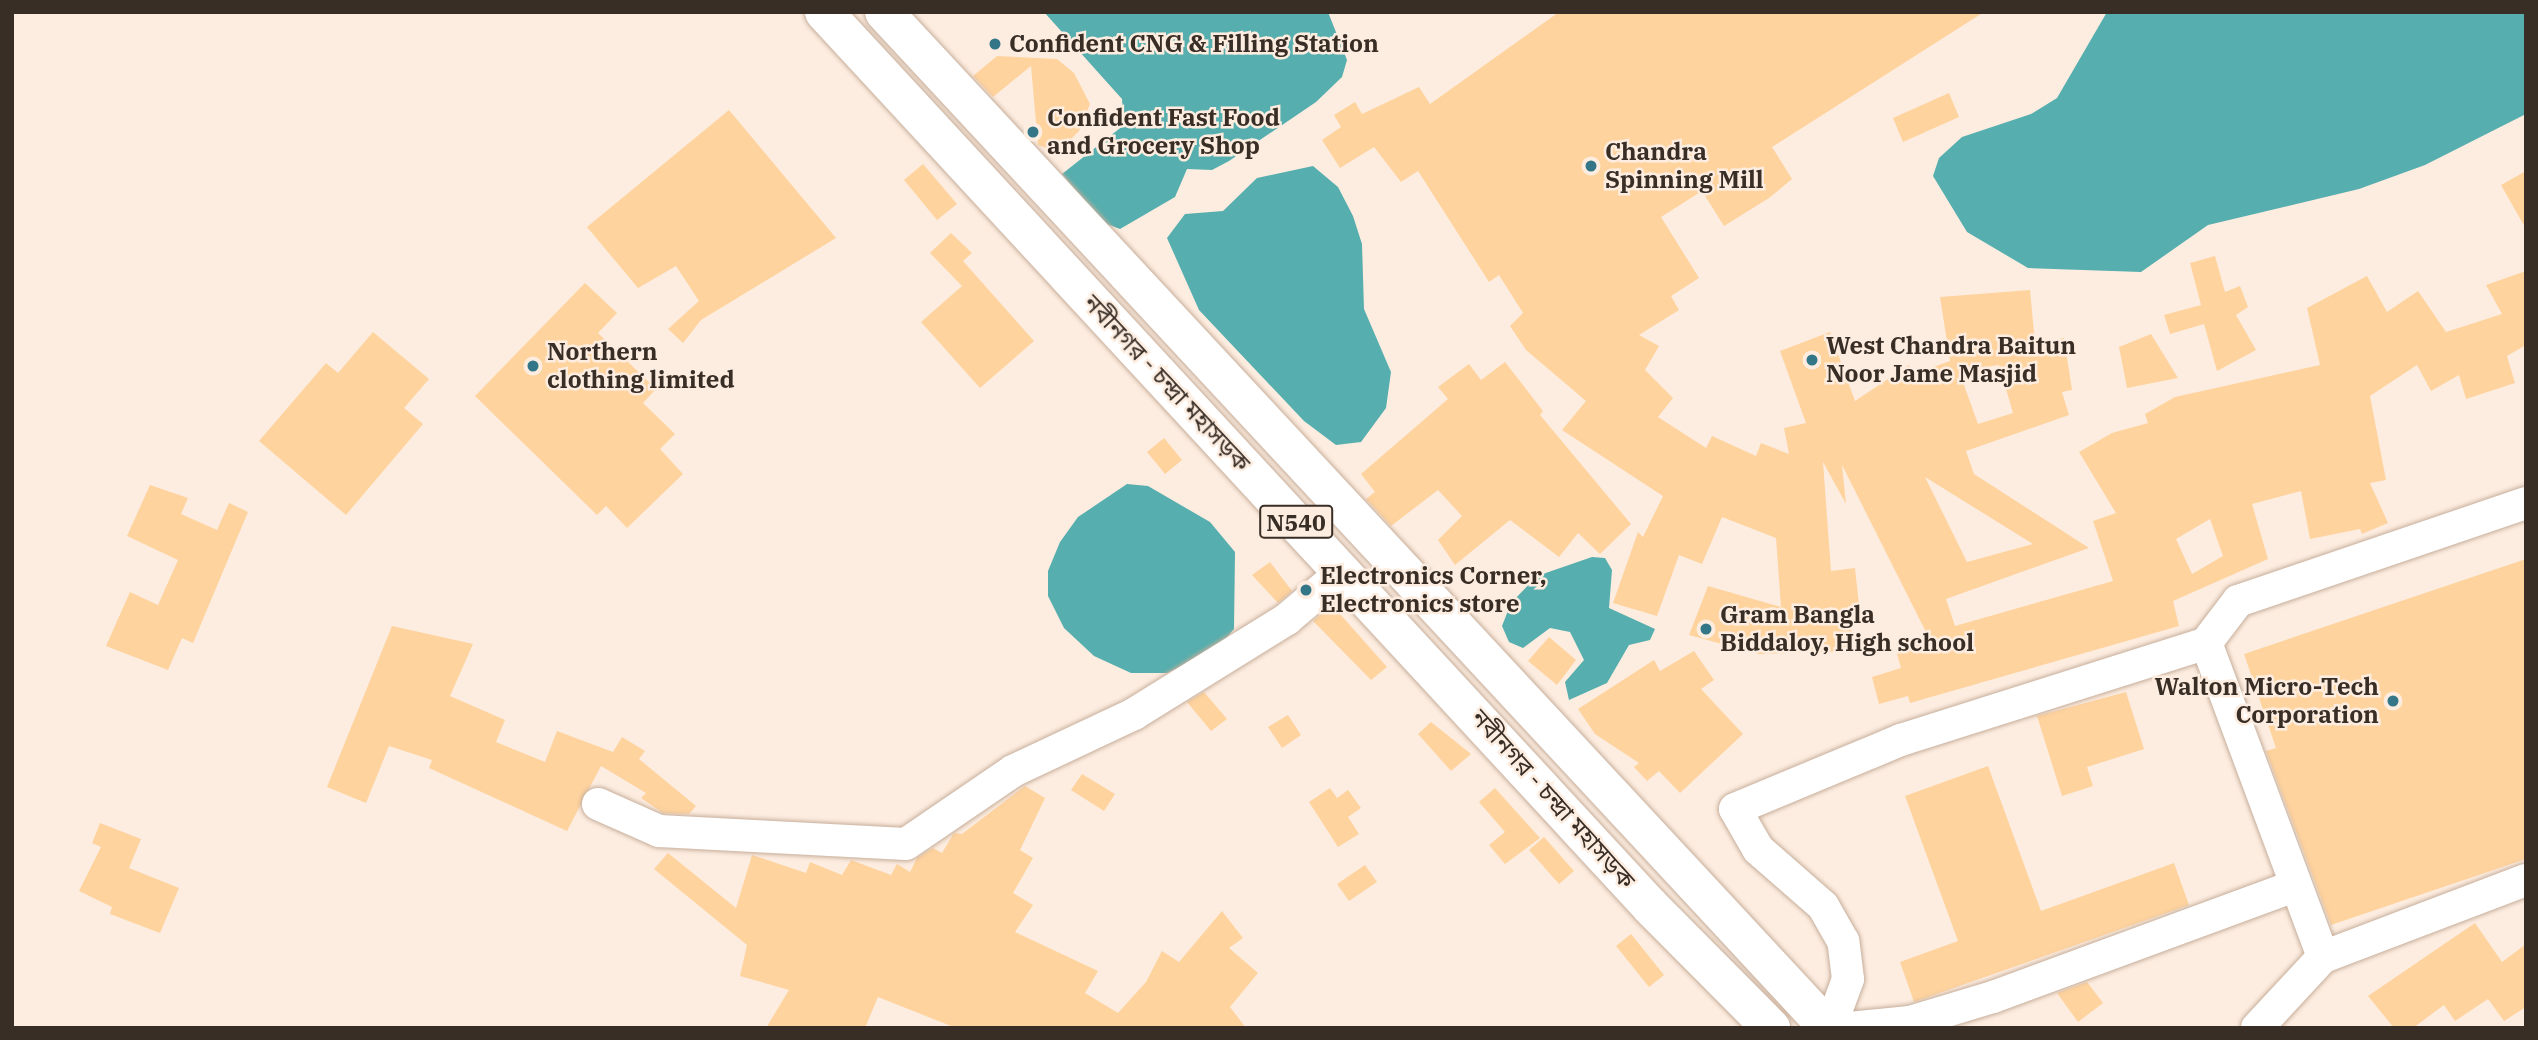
<!DOCTYPE html>
<html>
<head>
<meta charset="utf-8">
<style>
	body { margin:0 }
	#map { position:relative; width:2538px; height:1040px; overflow:hidden; background:#fdede0; font-family:"IBM Plex Serif","Noto Sans Bengali",serif }
	div>[style] { position:absolute }
	.water>* { inset:0; background:#56aeae }
	.building>* { inset:0; background:#fed39e }
	.roads { filter:drop-shadow(0 0 2px #c7ae9b) drop-shadow(0 0 2px #c7ae9b) }
	.minor>* { height:32px; margin:-16px; padding:0 16px; transform-origin:16px; border-radius:16px; background:#fff }
	.highway>* { height:38px; margin:-19px; padding:0 19px; transform-origin:19px; border-radius:19px; background:#fff }
	.dots>* { width:19px; height:19px; translate:-50% -50%; box-sizing:border-box; border:4px solid #fdede0; border-radius:50% }
	span { translate:-50% -50%; white-space:nowrap; text-align:center; line-height:1.15; -webkit-text-stroke:5px #fdede0; paint-order:stroke }
	.shield-label span { padding:2px 5px; background:#fdede0; border:2px solid; border-radius:5px; -webkit-text-stroke-width:0 }
	.shield-label { font-size:23px; color:#382e26; font-weight:700 }
	.poi-label { font-size:24px; color:#382e26; font-weight:700 }
	.left { translate:0 -50%; text-align:left }
	.right { translate:-100% -50%; text-align:right }
	.street-label { font-size:24px; color:#382e26 }
	.frame { position:absolute; inset:0; border:14px solid #382e26; pointer-events:none }
</style>
</head>
<body>
<div id="map">
	<div class="water">
		<i style="clip-path:polygon(1044px 12px,1328px 12px,1347px 60px,1342px 77px,1316px 102px,1229px 161px,1212px 170px,1187px 169px,1175px 197px,1120px 229px,1104px 223px,1062px 174px,1124px 125px,1122px 99px)"></i>
		<i style="clip-path:polygon(2107px 12px,2526px 12px,2526px 114px,2425px 165px,2359px 189px,2208px 225px,2141px 272px,2028px 268px,1967px 232px,1933px 176px,1939px 158px,1962px 137px,2031px 114px,2057px 98px)"></i>
		<i style="clip-path:polygon(1313px 166px,1338px 187px,1353px 216px,1362px 244px,1364px 309px,1391px 372px,1386px 408px,1361px 442px,1336px 445px,1304px 421px,1199px 310px,1167px 238px,1185px 214px,1223px 211px,1257px 178px)"></i>
		<i style="clip-path:polygon(1127px 484px,1148px 486px,1210px 522px,1235px 552px,1234px 629px,1217px 649px,1167px 673px,1131px 673px,1094px 656px,1064px 628px,1048px 596px,1048px 571px,1060px 542px,1078px 517px)"></i>
		<i style="clip-path:polygon(1592px 557px,1605px 558px,1612px 570px,1609px 608px,1655px 629px,1650px 640px,1629px 645px,1607px 683px,1569px 700px,1565px 682px,1584px 660px,1570px 632px,1550px 628px,1523px 648px,1509px 642px,1502px 626px,1511px 603px,1537px 576px)"></i>
	</div>
	<div class="building">
		<i style="clip-path:polygon(evenodd,1559px 12px,1984px 12px,1772px 147px,1792px 179px,1769px 198px,1724px 226px,1702px 191px,1661px 217px,1699px 278px,1671px 296px,1679px 310px,1639px 335px,1659px 346px,1645px 370px,1673px 398px,1658px 417px,1706px 448px,1712px 436px,1756px 456px,1761px 443px,1789px 454px,1784px 428px,1806px 423px,1780px 351px,1830px 332px,1855px 401px,1909px 365px,1914px 374px,1950px 361px,1940px 297px,2030px 290px,2035px 343px,2064px 338px,2072px 390px,2062px 392px,2069px 415px,1966px 451px,1974px 474px,2089px 548px,1946px 599px,1955px 626px,2113px 581px,2093px 521px,2116px 513px,2079px 452px,2112px 433px,2148px 423px,2145px 414px,2175px 397px,2320px 365px,2307px 308px,2367px 276px,2387px 312px,2418px 291px,2446px 332px,2502px 314px,2486px 285px,2526px 271px,2526px 345px,2507px 356px,2515px 383px,2466px 399px,2459px 375px,2431px 391px,2417px 365px,2370px 396px,2386px 480px,2370px 483px,2388px 523px,2362px 534px,2360px 529px,2310px 539px,2301px 491px,2252px 504px,2268px 559px,2173px 601px,2179px 626px,1910px 703px,1908px 696px,1879px 704px,1872px 677px,1901px 668px,1896px 650px,1930px 640px,1842px 465px,1846px 504px,1823px 462px,1831px 571px,1855px 568px,1860px 614px,1851px 615px,1852px 651px,1759px 654px,1689px 635px,1708px 586px,1781px 607px,1776px 538px,1722px 517px,1702px 564px,1679px 555px,1657px 616px,1613px 603px,1638px 532px,1643px 537px,1663px 496px,1562px 430px,1586px 401px,1526px 350px,1510px 326px,1523px 313px,1499px 275px,1489px 282px,1418px 171px,1401px 182px,1374px 147px,1340px 168px,1322px 140px,1341px 127px,1334px 115px,1355px 102px,1362px 114px,1419px 87px,1430px 104px,1559px 12px,1999px 365px,2013px 413px,1978px 424px,1959px 371px,1999px 365px,1559px 12px,1925px 477px,2033px 544px,1967px 562px,1925px 477px,1559px 12px,2210px 519px,2223px 556px,2192px 574px,2176px 539px,2210px 519px)"></i>
		<i style="clip-path:polygon(997px 56px,1057px 59px,1074px 73px,1090px 104px,1079px 131px,1058px 152px,1038px 145px,1031px 66px,993px 97px,973px 76px)"></i>
		<i style="clip-path:polygon(1949px 93px,1959px 117px,1903px 142px,1893px 118px)"></i>
		<i style="clip-path:polygon(729px 110px,836px 238px,701px 320px,683px 343px,668px 329px,699px 301px,676px 266px,638px 288px,587px 227px)"></i>
		<i style="clip-path:polygon(923px 164px,957px 204px,937px 220px,904px 180px)"></i>
		<i style="clip-path:polygon(2526px 171px,2526px 229px,2501px 185px)"></i>
		<i style="clip-path:polygon(951px 233px,972px 253px,963px 261px,1034px 341px,980px 388px,921px 322px,962px 286px,930px 253px)"></i>
		<i style="clip-path:polygon(2215px 256px,2225px 292px,2240px 286px,2248px 307px,2236px 315px,2256px 350px,2217px 371px,2204px 324px,2170px 334px,2164px 315px,2201px 305px,2190px 263px)"></i>
		<i style="clip-path:polygon(585px 283px,617px 313px,598px 333px,656px 389px,643px 403px,675px 434px,660px 449px,683px 474px,627px 528px,606px 506px,597px 515px,475px 396px)"></i>
		<i style="clip-path:polygon(373px 332px,429px 379px,404px 408px,423px 424px,346px 515px,259px 441px,326px 363px,338px 373px)"></i>
		<i style="clip-path:polygon(2151px 334px,2178px 378px,2127px 388px,2119px 347px)"></i>
		<i style="clip-path:polygon(1505px 362px,1543px 411px,1540px 415px,1631px 524px,1600px 554px,1578px 533px,1559px 557px,1510px 520px,1455px 565px,1438px 540px,1462px 516px,1438px 490px,1391px 526px,1366px 499px,1375px 492px,1361px 474px,1448px 399px,1438px 387px,1469px 364px,1481px 380px)"></i>
		<i style="clip-path:polygon(1164px 438px,1182px 460px,1165px 474px,1147px 452px)"></i>
		<i style="clip-path:polygon(150px 485px,188px 498px,181px 514px,217px 530px,229px 503px,248px 512px,193px 643px,182px 638px,168px 670px,106px 646px,130px 592px,158px 605px,178px 560px,127px 536px)"></i>
		<i style="clip-path:polygon(2526px 559px,2526px 859px,2331px 925px,2266px 751px,2276px 748px,2244px 654px)"></i>
		<i style="clip-path:polygon(1270px 562px,1292px 591px,1278px 603px,1252px 575px)"></i>
		<i style="clip-path:polygon(1332px 605px,1387px 667px,1371px 680px,1313px 621px)"></i>
		<i style="clip-path:polygon(392px 626px,473px 644px,450px 696px,505px 720px,496px 742px,545px 762px,557px 731px,613px 752px,622px 737px,645px 751px,639px 759px,696px 806px,689px 814px,663px 813px,641px 798px,646px 793px,601px 766px,567px 831px,429px 768px,432px 760px,389px 746px,366px 803px,327px 787px)"></i>
		<i style="clip-path:polygon(1549px 637px,1576px 660px,1557px 685px,1528px 661px)"></i>
		<i style="clip-path:polygon(1694px 651px,1714px 680px,1701px 689px,1743px 734px,1680px 793px,1659px 771px,1647px 781px,1634px 767px,1639px 763px,1595px 734px,1578px 709px,1654px 660px,1660px 671px)"></i>
		<i style="clip-path:polygon(1204px 692px,1227px 719px,1211px 731px,1187px 702px)"></i>
		<i style="clip-path:polygon(2126px 692px,2144px 749px,2087px 767px,2093px 786px,2062px 796px,2037px 716px)"></i>
		<i style="clip-path:polygon(1288px 715px,1301px 735px,1282px 748px,1268px 727px)"></i>
		<i style="clip-path:polygon(1431px 722px,1471px 754px,1451px 771px,1418px 734px)"></i>
		<i style="clip-path:polygon(1988px 766px,2041px 911px,2174px 863px,2189px 905px,1914px 1002px,1900px 962px,1958px 941px,1905px 796px)"></i>
		<i style="clip-path:polygon(1082px 774px,1115px 794px,1104px 811px,1071px 790px)"></i>
		<i style="clip-path:polygon(1025px 786px,1045px 798px,1020px 850px,1033px 858px,1013px 893px,1033px 905px,1015px 932px,1098px 971px,1085px 993px,1118px 1013px,1146px 982px,1162px 951px,1179px 962px,1222px 911px,1243px 938px,1229px 948px,1258px 973px,1230px 1007px,1246px 1028px,956px 1028px,878px 997px,865px 1028px,766px 1028px,789px 990px,740px 976px,747px 945px,654px 869px,668px 853px,736px 908px,752px 855px,806px 873px,810px 862px,842px 875px,851px 860px,891px 875px,897px 864px,910px 872px,917px 858px,933px 848px,942px 853px,954px 833px,962px 834px)"></i>
		<i style="clip-path:polygon(1330px 788px,1337px 798px,1348px 790px,1361px 808px,1348px 817px,1359px 834px,1338px 847px,1309px 802px)"></i>
		<i style="clip-path:polygon(1495px 788px,1540px 838px,1505px 864px,1489px 845px,1505px 832px,1479px 802px)"></i>
		<i style="clip-path:polygon(100px 823px,141px 839px,129px 868px,179px 888px,160px 933px,110px 914px,112px 907px,79px 891px,101px 847px,92px 843px)"></i>
		<i style="clip-path:polygon(1544px 837px,1574px 871px,1559px 884px,1529px 850px)"></i>
		<i style="clip-path:polygon(1365px 865px,1377px 882px,1349px 901px,1337px 884px)"></i>
		<i style="clip-path:polygon(2475px 923px,2502px 962px,2526px 944px,2526px 1007px,2504px 1021px,2488px 999px,2455px 1021px,2444px 1005px,2413px 1028px,2394px 1028px,2368px 996px)"></i>
		<i style="clip-path:polygon(1631px 934px,1664px 975px,1649px 987px,1616px 946px)"></i>
		<i style="clip-path:polygon(2087px 982px,2103px 1003px,2078px 1022px,2057px 993px)"></i>
	</div>
	<div class="roads">
		<div class="minor">
			<i style="left:598px;top:804px;width:67px;rotate:23.9deg"></i>
			<i style="left:659px;top:831px;width:247px;rotate:3deg"></i>
			<i style="left:906px;top:844px;width:130px;rotate:-34.3deg"></i>
			<i style="left:1013px;top:771px;width:134px;rotate:-25.2deg"></i>
			<i style="left:1134px;top:714px;width:180px;rotate:-31.8deg"></i>
			<i style="left:1287px;top:619px;width:72px;rotate:-40.5deg"></i>
			<i style="left:2323px;top:957px;width:335px;rotate:-110.4deg"></i>
			<i style="left:2206px;top:643px;width:53px;rotate:-52.7deg"></i>
			<i style="left:2238px;top:601px;width:304px;rotate:-18.8deg"></i>
			<i style="left:1830px;top:1028px;width:52px;rotate:-69.8deg"></i>
			<i style="left:1848px;top:979px;width:38px;rotate:-97deg"></i>
			<i style="left:1843px;top:941px;width:40px;rotate:-119.7deg"></i>
			<i style="left:1823px;top:906px;width:86px;rotate:-138.8deg"></i>
			<i style="left:1758px;top:849px;width:46px;rotate:-119.9deg"></i>
			<i style="left:1735px;top:809px;width:180px;rotate:-22.6deg"></i>
			<i style="left:1901px;top:740px;width:320px;rotate:-17.6deg"></i>
			<i style="left:1849px;top:1028px;width:61px;rotate:-5.6deg"></i>
			<i style="left:1910px;top:1022px;width:87px;rotate:-16.8deg"></i>
			<i style="left:1993px;top:997px;width:319px;rotate:-20.2deg"></i>
			<i style="left:2257px;top:1028px;width:97px;rotate:-47.1deg"></i>
			<i style="left:2323px;top:957px;width:217px;rotate:-20.8deg"></i>
		</div>
		<div class="highway">
			<i style="left:824px;top:12px;width:1217px;rotate:47.26deg"></i>
			<i style="left:1650px;top:906px;width:172px;rotate:45.2deg"></i>
			<i style="left:884px;top:12px;width:1387px;rotate:47.1deg"></i>
		</div>
	</div>
	<div class="dots">
		<i style="left:995px;top:44px;background:#337687"></i>
		<i style="left:1033px;top:132px;background:#337687"></i>
		<i style="left:1591px;top:166px;background:#337687"></i>
		<i style="left:1812px;top:360px;background:#337687"></i>
		<i style="left:533px;top:366px;background:#337687"></i>
		<i style="left:1306px;top:590px;background:#337687"></i>
		<i style="left:1706px;top:629px;background:#337687"></i>
		<i style="left:2393px;top:701px;background:#337687"></i>
	</div>
	<div class="shield-label">
		<span style="left:1296px;top:522px">N540</span>
	</div>
	<div class="poi-label">
		<span class="left" style="left:1009px;top:44px">Confident CNG &amp; Filling Station</span>
		<span class="left" style="left:1047px;top:132px">Confident Fast Food<br>and Grocery Shop</span>
		<span class="left" style="left:1605px;top:166px">Chandra<br>Spinning Mill</span>
		<span class="left" style="left:1826px;top:360px">West Chandra Baitun<br>Noor Jame Masjid</span>
		<span class="left" style="left:547px;top:366px">Northern<br>clothing limited</span>
		<span class="left" style="left:1320px;top:590px">Electronics Corner,<br>Electronics store</span>
		<span class="left" style="left:1720px;top:629px">Gram Bangla<br>Biddaloy, High school</span>
		<span class="right" style="left:2379px;top:701px">Walton Micro-Tech<br>Corporation</span>
	</div>
	<div class="street-label">
		<span style="left:1167px;top:383px;rotate:47deg">নবীনগর - চন্দ্রা মহাসড়ক</span>
		<span style="left:1553px;top:799px;rotate:48deg">নবীনগর - চন্দ্রা মহাসড়ক</span>
	</div>
	<div class="frame"></div>
</div>
</body>
</html>
